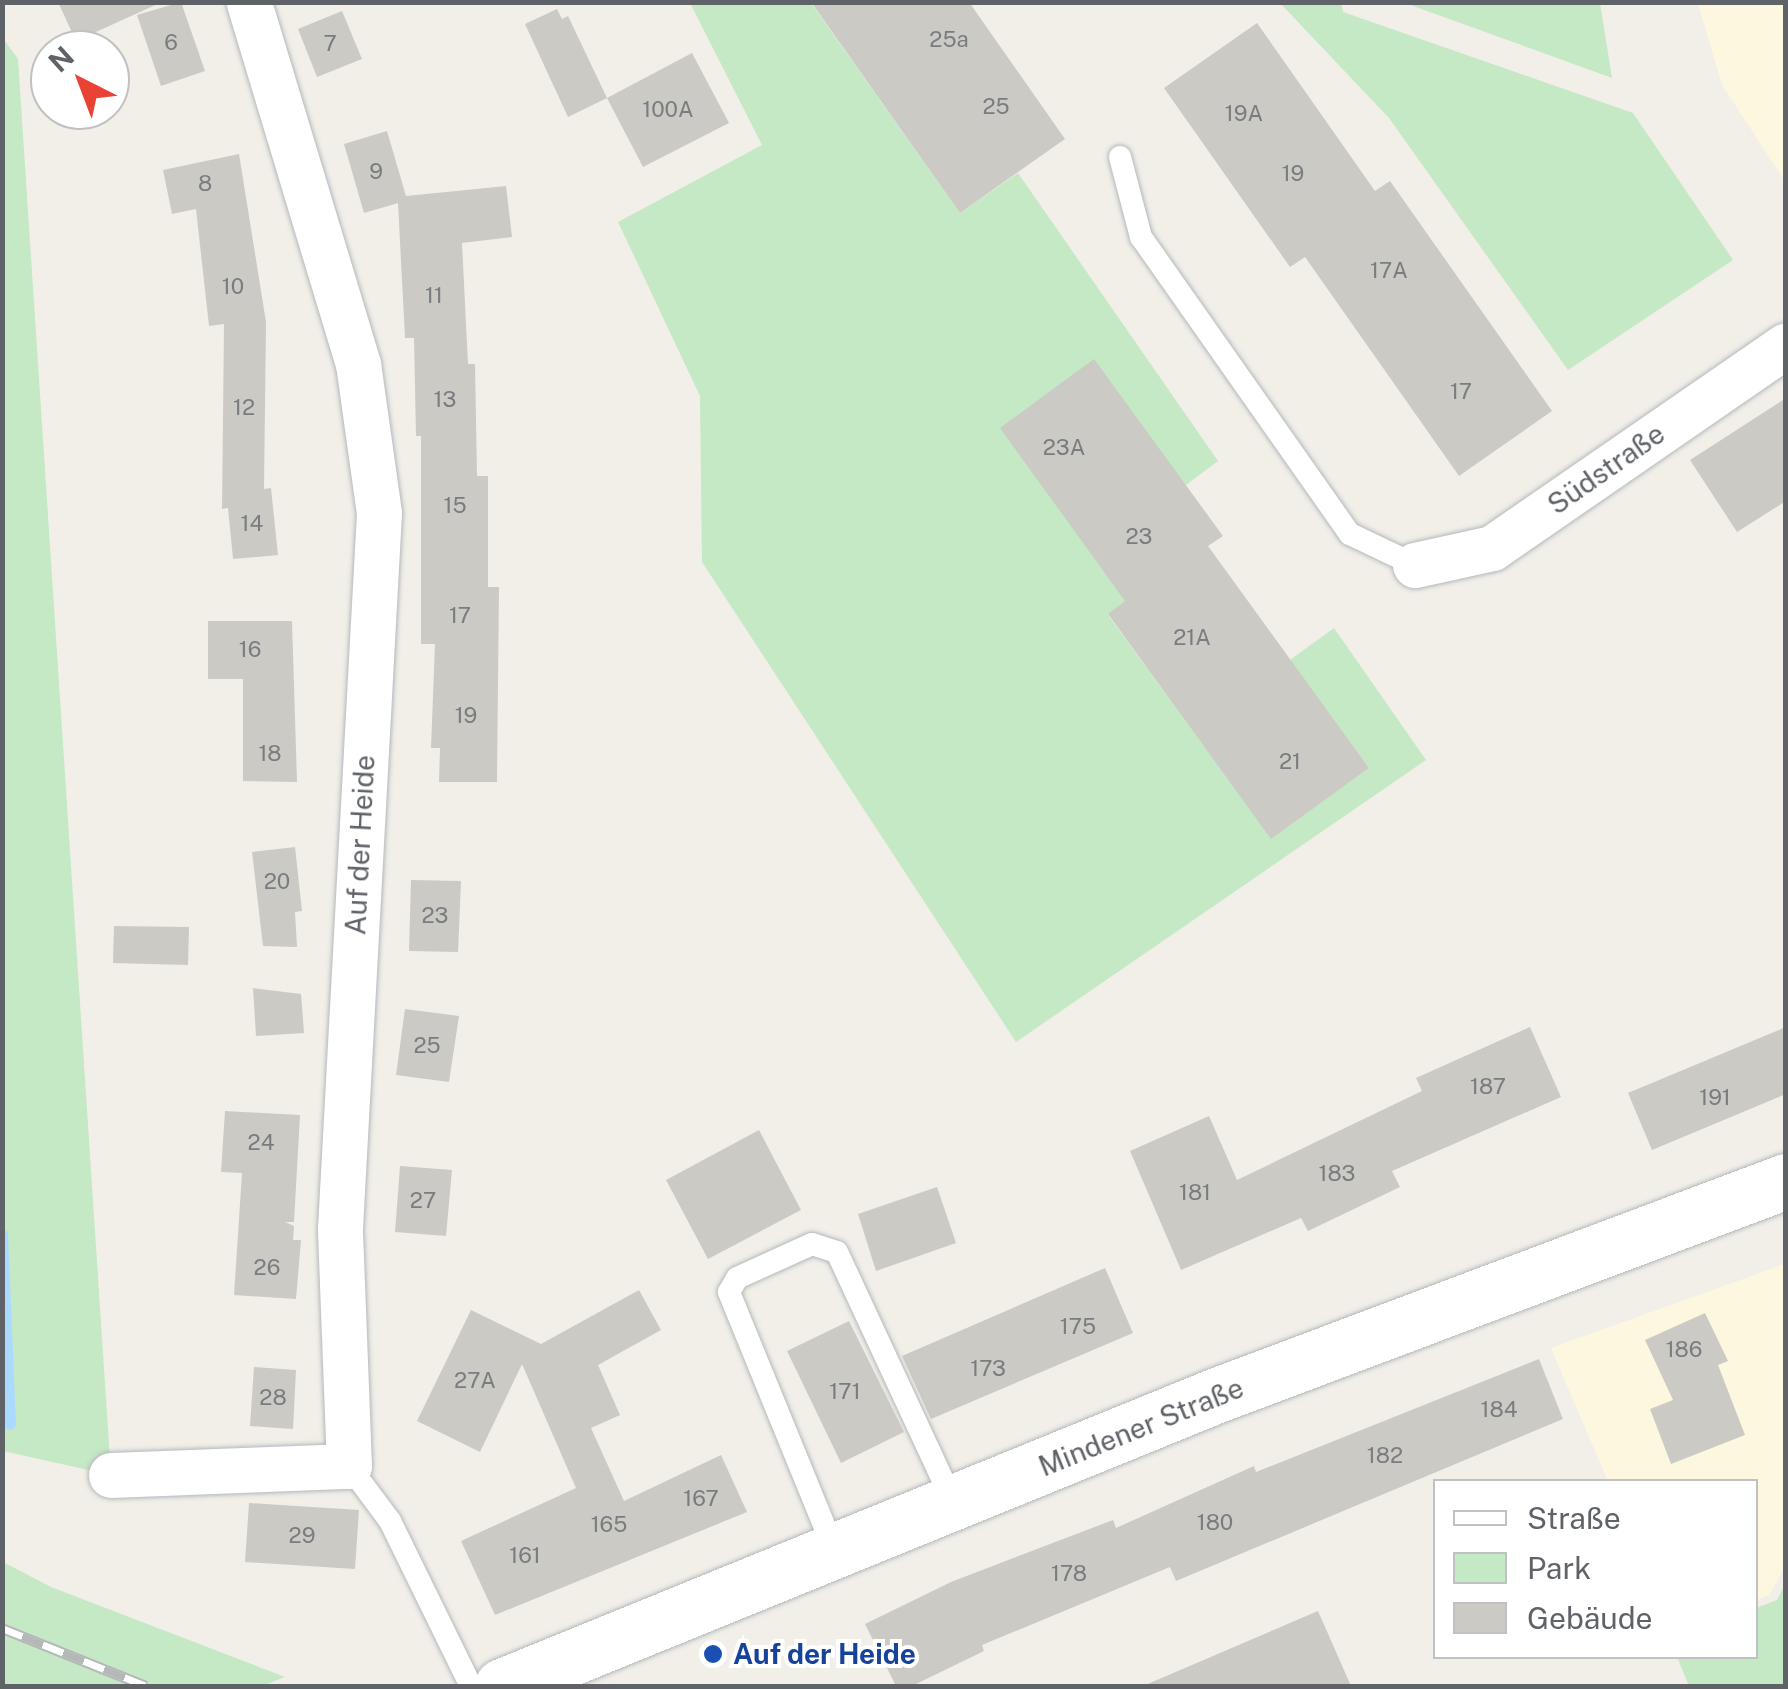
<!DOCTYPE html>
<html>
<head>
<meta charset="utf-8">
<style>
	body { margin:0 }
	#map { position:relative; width:1788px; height:1689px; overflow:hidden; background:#f1efe8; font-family:"Public Sans",sans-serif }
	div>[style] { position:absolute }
	.commercial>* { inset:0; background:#fef7e0 }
	.green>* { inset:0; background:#c5e8c5 }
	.stream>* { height:12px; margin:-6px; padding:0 6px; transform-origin:6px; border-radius:6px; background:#aadaff }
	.building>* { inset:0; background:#cccac5 }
	.roads { filter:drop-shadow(0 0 2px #b5b8bc) drop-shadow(0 0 2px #b5b8bc) }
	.lane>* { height:22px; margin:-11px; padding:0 11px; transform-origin:11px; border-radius:11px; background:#fff }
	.street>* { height:45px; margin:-22.5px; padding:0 22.5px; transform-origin:22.5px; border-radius:22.5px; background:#fff }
	.secondary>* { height:55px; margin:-27.5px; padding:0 27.5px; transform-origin:27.5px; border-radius:27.5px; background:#fff }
	.rail>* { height:11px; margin-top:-5.5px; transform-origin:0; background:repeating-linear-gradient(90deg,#fff 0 22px,#b6b7b8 0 44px); box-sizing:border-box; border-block:2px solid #b6b7b8 }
	.dots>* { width:28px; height:28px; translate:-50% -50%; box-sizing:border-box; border:5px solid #fff; border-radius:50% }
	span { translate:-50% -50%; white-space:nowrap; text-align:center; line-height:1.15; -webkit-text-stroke:8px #fff; paint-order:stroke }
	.number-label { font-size:22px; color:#7a7d7f }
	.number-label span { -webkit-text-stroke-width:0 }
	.street-label { font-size:28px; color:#5f6368 }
	.transit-label { font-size:28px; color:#164399; font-weight:700 }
	.left { translate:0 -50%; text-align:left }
	.frame { position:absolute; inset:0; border:5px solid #5f6368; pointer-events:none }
	.legend { position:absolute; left:1433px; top:1479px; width:325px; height:180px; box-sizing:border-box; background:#fff; border:2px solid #bfc1c3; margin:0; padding:12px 18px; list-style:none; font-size:30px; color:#5f6368 }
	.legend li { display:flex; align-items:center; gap:20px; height:50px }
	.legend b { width:50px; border:2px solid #bfc1c3 }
	.north { position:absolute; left:30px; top:30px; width:100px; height:100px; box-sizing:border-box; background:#fff; border:2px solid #bfc1c3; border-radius:50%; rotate:318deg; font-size:28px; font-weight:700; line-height:40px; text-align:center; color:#5f6368 }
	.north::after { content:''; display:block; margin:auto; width:35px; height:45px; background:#ea4335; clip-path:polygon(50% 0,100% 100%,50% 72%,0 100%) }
</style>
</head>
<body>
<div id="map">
	<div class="commercial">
		<i style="clip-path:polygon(1698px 3px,1785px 3px,1785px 181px,1722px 85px)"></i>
		<i style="clip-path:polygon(1785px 1264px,1786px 1565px,1769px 1595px,1756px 1600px,1756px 1482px,1608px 1481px,1551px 1348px)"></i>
	</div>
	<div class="green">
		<i style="clip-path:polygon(690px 3px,811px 3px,960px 213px,1018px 173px,1218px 461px,1186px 485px,1125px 601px,1108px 615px,1271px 838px,1369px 768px,1290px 660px,1334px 628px,1426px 760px,1016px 1042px,702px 562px,700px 396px,618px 222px,762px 145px)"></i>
		<i style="clip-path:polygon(1280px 3px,1341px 3px,1343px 12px,1633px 113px,1733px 260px,1568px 370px,1389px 118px)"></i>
		<i style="clip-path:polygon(1405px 3px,1600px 3px,1612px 78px)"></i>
		<i style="clip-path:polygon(2px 37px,18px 59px,111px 1475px,3px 1451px)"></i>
		<i style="clip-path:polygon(3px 1562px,51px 1587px,285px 1677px,262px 1686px,3px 1686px)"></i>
		<i style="clip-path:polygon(1785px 1584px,1785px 1686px,1689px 1686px,1677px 1657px,1756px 1656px,1756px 1608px,1777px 1600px)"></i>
	</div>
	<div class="stream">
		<i style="left:2px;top:1235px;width:189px;rotate:87.6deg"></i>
	</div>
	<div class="building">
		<i style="clip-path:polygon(58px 2px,162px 2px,76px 41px)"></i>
		<i style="clip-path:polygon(181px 2px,205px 71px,161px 86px,137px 15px)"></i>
		<i style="clip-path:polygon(811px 2px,969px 2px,1065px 139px,960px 213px)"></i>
		<i style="clip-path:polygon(557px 9px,562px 19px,568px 16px,607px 98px,568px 117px,525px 24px)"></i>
		<i style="clip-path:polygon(342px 11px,362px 59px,317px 77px,298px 29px)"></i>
		<i style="clip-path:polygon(1257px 23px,1375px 191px,1390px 181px,1552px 411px,1459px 476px,1305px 257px,1290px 267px,1164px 88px)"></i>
		<i style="clip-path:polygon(692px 53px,729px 123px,643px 167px,607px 98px)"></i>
		<i style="clip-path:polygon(387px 131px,406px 196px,506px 186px,512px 237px,462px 243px,468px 364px,475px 364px,477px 476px,488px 476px,488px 587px,499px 587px,497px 782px,439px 782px,440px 748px,431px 748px,435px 644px,421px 644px,421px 436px,416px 436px,414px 338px,405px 338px,398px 203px,364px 213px,344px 144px)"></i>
		<i style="clip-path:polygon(239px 154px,266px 322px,264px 489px,271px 488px,278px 555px,233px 559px,228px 508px,222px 509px,224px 324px,209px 326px,196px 209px,172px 214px,163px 170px)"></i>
		<i style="clip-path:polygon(1094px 359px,1223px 536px,1208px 546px,1369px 768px,1271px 839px,1108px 614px,1125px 601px,1000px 428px)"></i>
		<i style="clip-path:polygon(1786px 398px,1786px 501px,1737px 532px,1690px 460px)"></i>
		<i style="clip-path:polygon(208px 621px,292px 621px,297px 782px,243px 781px,243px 679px,208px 679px)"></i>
		<i style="clip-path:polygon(295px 847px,302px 911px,295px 912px,297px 947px,263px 946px,252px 852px)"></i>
		<i style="clip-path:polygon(411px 880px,461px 881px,458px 952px,409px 951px)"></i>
		<i style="clip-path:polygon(114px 926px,189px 927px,188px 965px,113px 963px)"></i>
		<i style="clip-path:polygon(253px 988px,301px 994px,304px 1033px,256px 1036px)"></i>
		<i style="clip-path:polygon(405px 1009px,459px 1016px,449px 1082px,396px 1075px)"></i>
		<i style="clip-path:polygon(1530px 1027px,1561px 1097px,1392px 1171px,1400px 1187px,1308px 1231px,1301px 1218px,1181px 1270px,1130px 1151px,1209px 1116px,1237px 1180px,1422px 1091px,1416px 1078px)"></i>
		<i style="clip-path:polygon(1786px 1027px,1786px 1094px,1652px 1150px,1628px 1093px)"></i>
		<i style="clip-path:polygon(225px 1111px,300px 1115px,294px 1222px,285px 1222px,294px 1226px,293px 1240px,301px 1240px,296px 1299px,234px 1295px,242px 1173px,221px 1172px)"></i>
		<i style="clip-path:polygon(759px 1130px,801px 1210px,708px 1259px,666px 1180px)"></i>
		<i style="clip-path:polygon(400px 1166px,452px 1170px,446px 1236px,395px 1232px)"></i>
		<i style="clip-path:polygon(937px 1187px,956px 1243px,876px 1271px,858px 1214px)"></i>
		<i style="clip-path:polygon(1105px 1268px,1133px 1333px,931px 1419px,902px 1356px)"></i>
		<i style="clip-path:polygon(639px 1290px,661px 1330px,598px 1365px,620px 1415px,591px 1428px,624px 1501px,721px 1455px,747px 1512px,495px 1615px,461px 1541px,576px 1488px,522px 1364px,480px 1452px,417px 1421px,471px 1310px,541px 1344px)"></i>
		<i style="clip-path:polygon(1705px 1313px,1728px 1361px,1718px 1365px,1745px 1435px,1671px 1464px,1650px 1409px,1673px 1400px,1645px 1340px)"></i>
		<i style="clip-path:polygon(849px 1321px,904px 1432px,841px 1463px,787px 1351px)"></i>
		<i style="clip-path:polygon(1539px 1359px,1563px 1419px,1176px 1581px,1170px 1567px,982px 1645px,984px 1651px,912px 1686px,896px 1686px,865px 1624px,951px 1582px,1113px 1520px,1116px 1528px,1254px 1466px,1256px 1472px)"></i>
		<i style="clip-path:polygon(254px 1367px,296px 1370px,293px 1429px,250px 1426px)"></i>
		<i style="clip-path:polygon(249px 1503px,359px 1510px,355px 1569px,245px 1562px)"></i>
		<i style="clip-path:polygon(1318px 1611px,1351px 1686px,1143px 1686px)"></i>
	</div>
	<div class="roads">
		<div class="lane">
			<i style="left:1120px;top:157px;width:83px;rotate:75.3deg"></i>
			<i style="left:1141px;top:237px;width:363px;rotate:54.9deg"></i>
			<i style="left:1350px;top:534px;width:72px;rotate:25.5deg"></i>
			<i style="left:349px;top:1466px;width:69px;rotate:53.3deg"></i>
			<i style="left:390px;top:1521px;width:184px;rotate:63.9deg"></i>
			<i style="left:835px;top:1552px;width:281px;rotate:-112.2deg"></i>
			<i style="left:729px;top:1292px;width:16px;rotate:-60deg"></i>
			<i style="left:737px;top:1278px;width:82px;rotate:-24.4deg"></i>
			<i style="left:812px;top:1244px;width:26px;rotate:18deg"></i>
			<i style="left:837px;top:1252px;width:276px;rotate:65.1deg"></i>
		</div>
		<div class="street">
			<i style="left:1415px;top:565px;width:79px;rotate:-12.4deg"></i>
			<i style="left:1492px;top:548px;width:357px;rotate:-34.6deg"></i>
			<i style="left:111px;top:1475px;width:238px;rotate:-2.2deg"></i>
			<i style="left:349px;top:1466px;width:238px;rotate:-92.2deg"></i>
			<i style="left:340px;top:1228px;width:716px;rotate:-86.88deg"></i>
			<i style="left:379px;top:513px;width:150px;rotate:-98deg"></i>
			<i style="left:358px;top:364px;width:378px;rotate:-106.8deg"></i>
		</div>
		<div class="secondary">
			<i style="left:502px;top:1686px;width:772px;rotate:-22.15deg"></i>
			<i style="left:1217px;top:1395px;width:608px;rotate:-20.61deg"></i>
		</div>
	</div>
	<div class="rail">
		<i style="left:2px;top:1628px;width:155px;rotate:21.9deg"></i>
	</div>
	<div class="dots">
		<i style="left:713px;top:1654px;background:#1a4fb4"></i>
	</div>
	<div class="number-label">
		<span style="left:949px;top:40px">25a</span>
		<span style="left:171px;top:43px">6</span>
		<span style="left:330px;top:44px">7</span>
		<span style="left:996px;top:107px">25</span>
		<span style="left:668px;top:110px">100A</span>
		<span style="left:1244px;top:114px">19A</span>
		<span style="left:376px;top:172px">9</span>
		<span style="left:1293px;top:174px">19</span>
		<span style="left:205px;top:184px">8</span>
		<span style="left:1389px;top:271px">17A</span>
		<span style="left:233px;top:287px">10</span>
		<span style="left:434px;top:296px">11</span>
		<span style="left:1461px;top:392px">17</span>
		<span style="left:445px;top:400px">13</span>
		<span style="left:244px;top:408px">12</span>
		<span style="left:1064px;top:448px">23A</span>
		<span style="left:455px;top:506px">15</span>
		<span style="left:252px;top:524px">14</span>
		<span style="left:1139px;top:537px">23</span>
		<span style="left:460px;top:616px">17</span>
		<span style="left:1192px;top:638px">21A</span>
		<span style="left:250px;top:650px">16</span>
		<span style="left:466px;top:716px">19</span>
		<span style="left:270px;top:754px">18</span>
		<span style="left:1290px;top:762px">21</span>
		<span style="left:277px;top:882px">20</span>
		<span style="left:435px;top:916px">23</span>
		<span style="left:427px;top:1046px">25</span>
		<span style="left:1488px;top:1087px">187</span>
		<span style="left:1715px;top:1098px">191</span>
		<span style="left:261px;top:1143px">24</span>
		<span style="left:1337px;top:1174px">183</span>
		<span style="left:1195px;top:1193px">181</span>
		<span style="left:423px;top:1201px">27</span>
		<span style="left:267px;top:1268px">26</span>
		<span style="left:1078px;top:1327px">175</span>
		<span style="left:1684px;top:1350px">186</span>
		<span style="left:988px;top:1369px">173</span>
		<span style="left:475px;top:1381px">27A</span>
		<span style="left:845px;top:1392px">171</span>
		<span style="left:273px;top:1398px">28</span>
		<span style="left:1499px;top:1410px">184</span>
		<span style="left:1385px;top:1456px">182</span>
		<span style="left:701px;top:1499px">167</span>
		<span style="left:1215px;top:1523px">180</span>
		<span style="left:609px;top:1525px">165</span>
		<span style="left:302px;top:1536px">29</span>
		<span style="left:525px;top:1556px">161</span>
		<span style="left:1069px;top:1574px">178</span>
	</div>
	<div class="street-label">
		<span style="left:1606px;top:469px;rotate:-35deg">Südstraße</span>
		<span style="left:360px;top:845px;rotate:-87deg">Auf der Heide</span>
		<span style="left:1141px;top:1427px;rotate:-22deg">Mindener Straße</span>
	</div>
	<div class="transit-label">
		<span class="left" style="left:733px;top:1654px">Auf der Heide</span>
	</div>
	<div class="frame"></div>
	<ul class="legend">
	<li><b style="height:12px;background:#fff"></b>Straße</li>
	<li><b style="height:28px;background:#c5e8c5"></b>Park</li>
	<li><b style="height:28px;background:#cccac5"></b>Gebäude</li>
	</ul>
	<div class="north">N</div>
</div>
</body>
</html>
